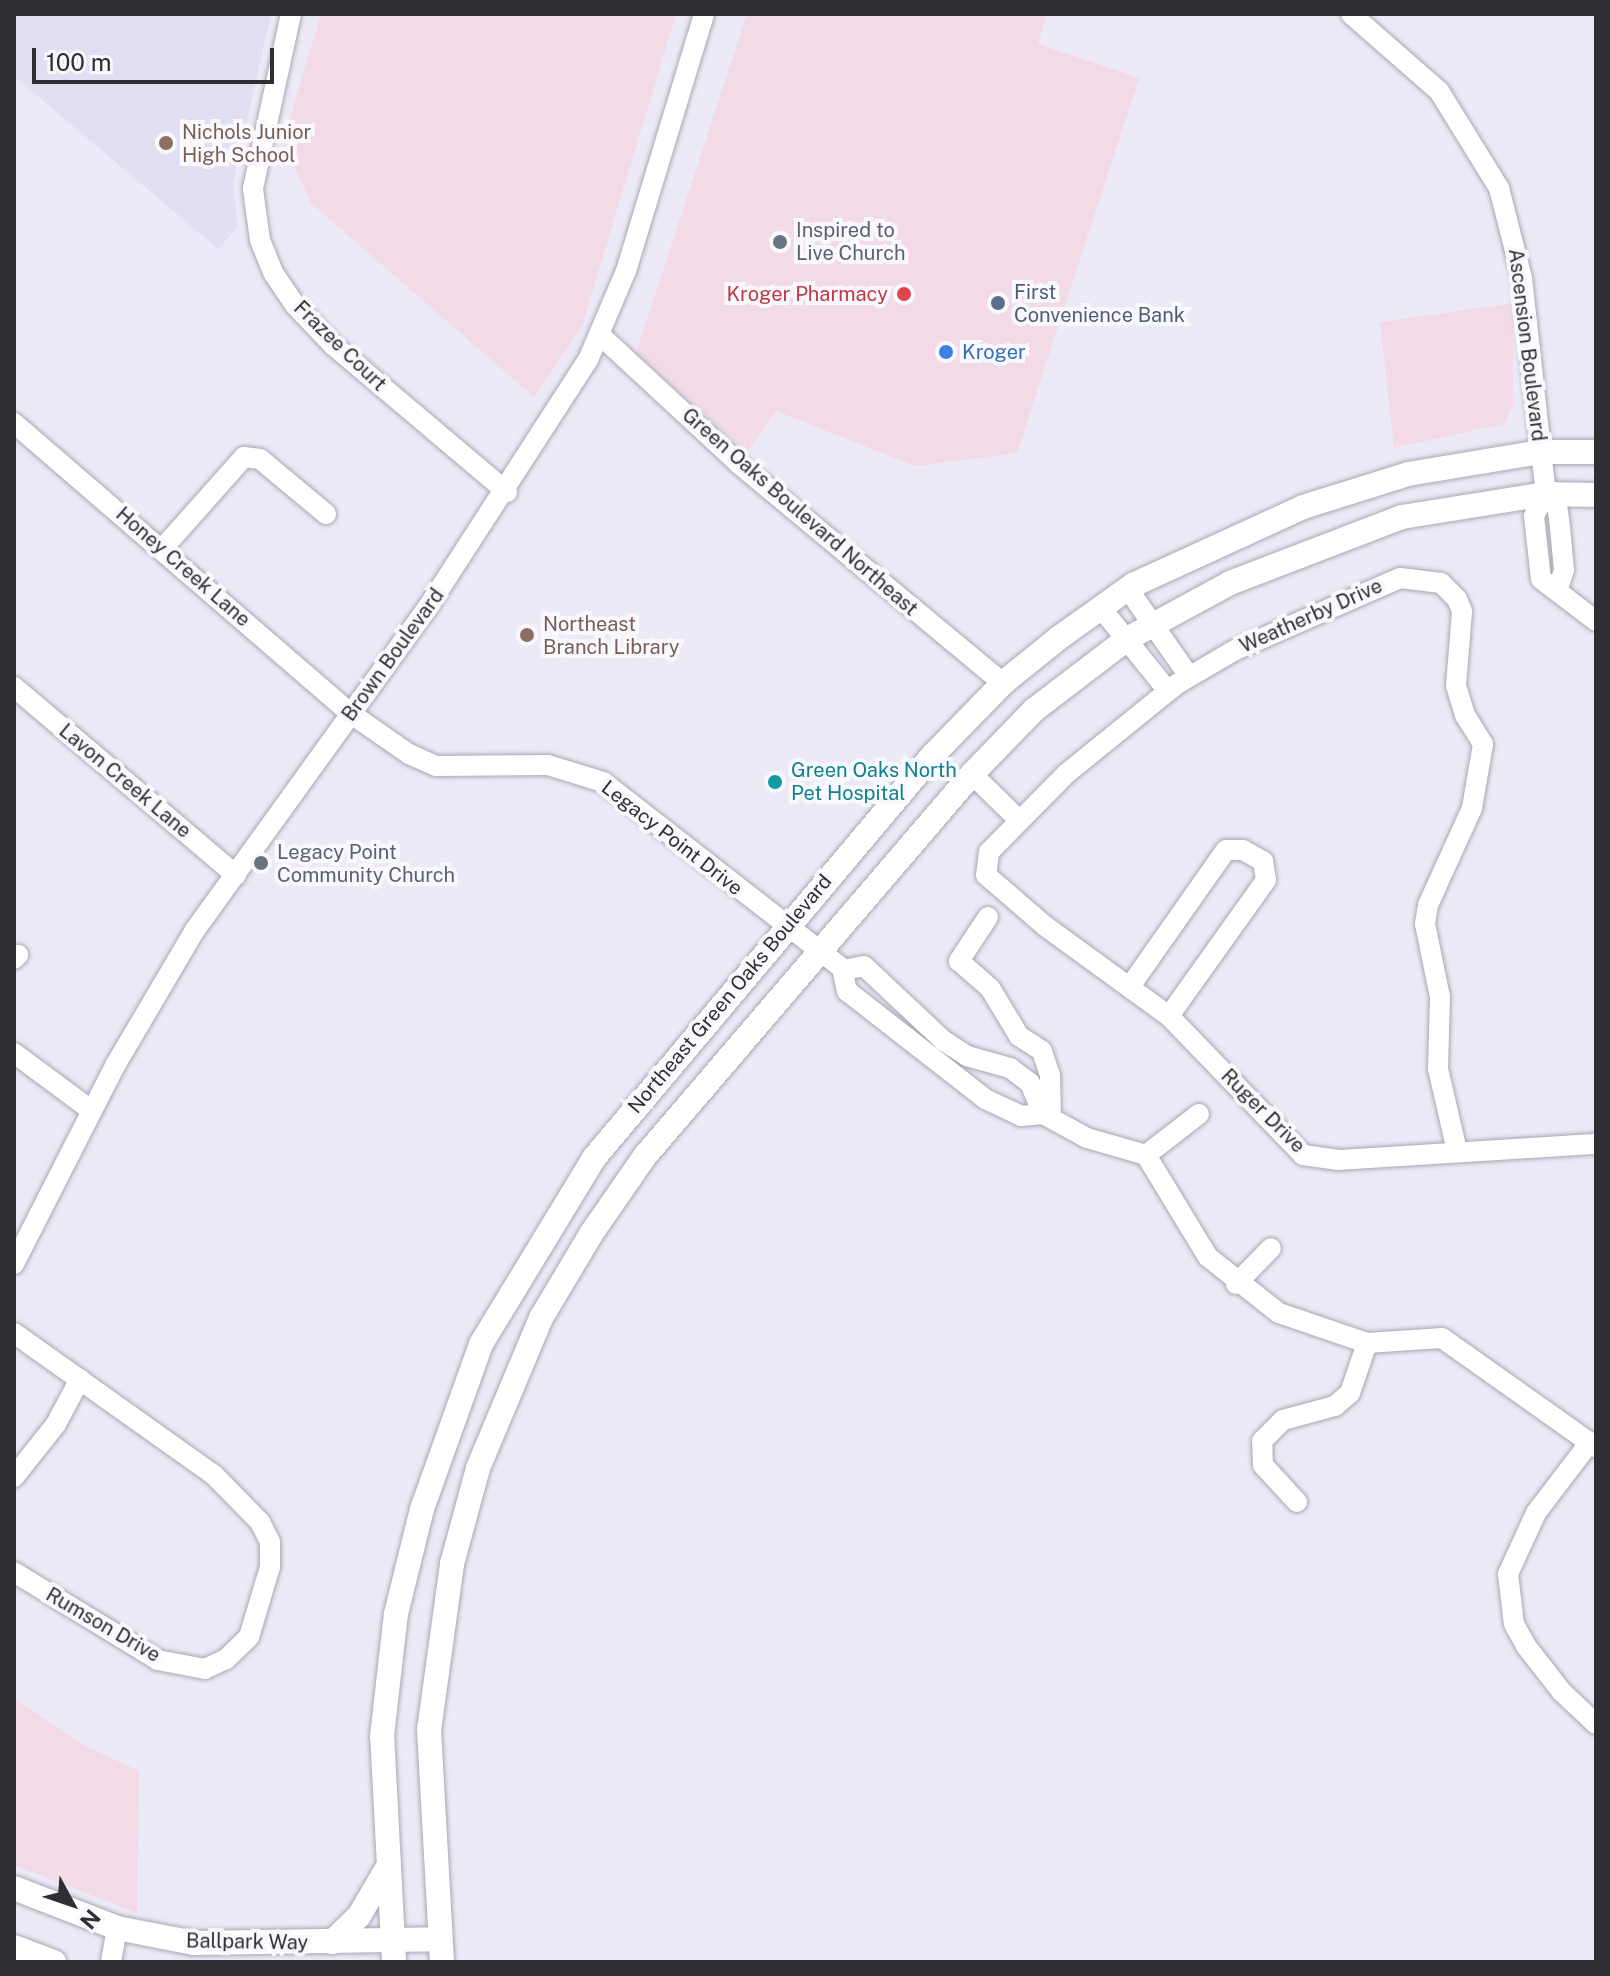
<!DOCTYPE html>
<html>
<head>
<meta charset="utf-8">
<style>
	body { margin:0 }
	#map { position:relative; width:1610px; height:1976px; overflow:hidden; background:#eceaf6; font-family:"Public Sans",sans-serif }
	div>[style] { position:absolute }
	.commercial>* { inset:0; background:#f2dae6 }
	.built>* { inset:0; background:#e2dff3 }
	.roads { filter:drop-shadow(0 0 2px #a9a7b3) drop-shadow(0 0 2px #a9a7b3) }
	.minor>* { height:20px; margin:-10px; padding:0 10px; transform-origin:10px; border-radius:10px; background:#fff }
	.major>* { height:24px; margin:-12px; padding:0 12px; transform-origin:12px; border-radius:12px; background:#fff }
	.dots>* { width:22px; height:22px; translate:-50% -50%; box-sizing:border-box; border:4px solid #f9f8fd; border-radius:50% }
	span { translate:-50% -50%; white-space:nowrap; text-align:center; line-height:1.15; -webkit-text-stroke:8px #f9f8fd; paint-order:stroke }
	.education-label { font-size:20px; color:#785e54 }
	.left { translate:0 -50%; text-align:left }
	.worship-label { font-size:20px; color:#5b616d }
	.service-label { font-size:20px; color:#4e5e75 }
	.health-label { font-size:20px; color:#be3a42 }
	.right { translate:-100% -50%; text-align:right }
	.street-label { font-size:20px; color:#2f2e33 }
	.shop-label { font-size:20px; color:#366cbe }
	.culture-label { font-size:20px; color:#0d838f }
	.frame { position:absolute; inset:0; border:16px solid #2f2e33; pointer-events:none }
	.north { position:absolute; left:32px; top:1864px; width:80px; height:80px; -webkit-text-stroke:6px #f9f8fd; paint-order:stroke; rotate:130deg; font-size:22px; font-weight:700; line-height:32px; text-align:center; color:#2f2e33 }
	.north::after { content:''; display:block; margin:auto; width:28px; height:36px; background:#2f2e33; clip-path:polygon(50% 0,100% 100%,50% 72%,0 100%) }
	.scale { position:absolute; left:32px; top:48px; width:242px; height:36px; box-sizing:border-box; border:4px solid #2f2e33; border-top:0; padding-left:10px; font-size:24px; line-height:28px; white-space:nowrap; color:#2f2e33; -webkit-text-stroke:6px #f9f8fd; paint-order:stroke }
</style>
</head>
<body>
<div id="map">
	<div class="commercial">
		<i style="clip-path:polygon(321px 14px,676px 14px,582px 326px,534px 397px,311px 203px,283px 141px)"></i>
		<i style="clip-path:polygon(747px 14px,1047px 14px,1038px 44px,1139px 78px,1017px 453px,915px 466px,776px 411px,747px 452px,636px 353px)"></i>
		<i style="clip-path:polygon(1513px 303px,1513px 406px,1504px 424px,1394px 448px,1380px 322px)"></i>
		<i style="clip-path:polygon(14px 1698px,81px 1744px,139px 1771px,137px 1913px,14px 1865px)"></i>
	</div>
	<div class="built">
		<i style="clip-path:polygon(14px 14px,271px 14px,233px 183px,238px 227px,218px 249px,14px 76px)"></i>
	</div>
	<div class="roads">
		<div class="minor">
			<i style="left:291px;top:14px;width:179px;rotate:102.3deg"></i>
			<i style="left:253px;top:189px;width:51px;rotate:82.2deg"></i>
			<i style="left:260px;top:240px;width:37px;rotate:68deg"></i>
			<i style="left:274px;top:274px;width:37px;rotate:56deg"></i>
			<i style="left:295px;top:305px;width:55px;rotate:46.5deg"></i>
			<i style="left:333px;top:345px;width:228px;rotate:40.2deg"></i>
			<i style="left:1351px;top:14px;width:117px;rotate:41.2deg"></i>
			<i style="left:1439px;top:91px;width:114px;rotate:58.3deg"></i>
			<i style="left:1499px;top:188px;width:93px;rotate:75.7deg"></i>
			<i style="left:1522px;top:278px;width:217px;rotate:83.7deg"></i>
			<i style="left:601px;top:336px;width:188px;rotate:42.8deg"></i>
			<i style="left:739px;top:464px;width:343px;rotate:39.7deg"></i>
			<i style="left:14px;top:423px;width:444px;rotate:40.8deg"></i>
			<i style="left:350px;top:713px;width:72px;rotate:34.8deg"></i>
			<i style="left:409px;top:754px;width:30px;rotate:24deg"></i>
			<i style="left:436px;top:766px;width:112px;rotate:-0.5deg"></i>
			<i style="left:548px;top:765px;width:58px;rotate:17.2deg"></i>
			<i style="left:603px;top:782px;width:303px;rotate:37.9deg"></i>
			<i style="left:842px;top:968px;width:24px;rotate:78deg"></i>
			<i style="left:847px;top:991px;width:175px;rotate:38deg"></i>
			<i style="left:985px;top:1099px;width:40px;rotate:25deg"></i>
			<i style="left:1021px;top:1116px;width:22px;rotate:-5deg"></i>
			<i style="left:1043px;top:1114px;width:50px;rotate:28.6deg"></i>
			<i style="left:1087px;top:1138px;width:61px;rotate:16.1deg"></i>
			<i style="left:1146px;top:1155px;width:119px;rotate:58.7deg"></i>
			<i style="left:1208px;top:1257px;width:90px;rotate:38.3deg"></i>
			<i style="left:1279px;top:1313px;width:93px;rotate:18.8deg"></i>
			<i style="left:1367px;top:1343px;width:75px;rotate:-3.8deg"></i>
			<i style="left:1442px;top:1338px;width:189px;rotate:35.3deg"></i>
			<i style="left:1546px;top:494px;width:25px;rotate:119deg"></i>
			<i style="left:1534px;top:516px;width:63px;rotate:83.7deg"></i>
			<i style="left:1541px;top:579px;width:69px;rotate:37.4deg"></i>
			<i style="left:1546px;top:494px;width:16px;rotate:45deg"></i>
			<i style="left:1557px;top:505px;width:22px;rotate:82deg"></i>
			<i style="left:1560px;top:527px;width:43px;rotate:84.7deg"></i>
			<i style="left:1564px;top:570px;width:19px;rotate:108deg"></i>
			<i style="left:163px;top:548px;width:122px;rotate:-48.3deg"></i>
			<i style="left:244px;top:457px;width:16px;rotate:7deg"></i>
			<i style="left:260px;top:459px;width:86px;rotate:39.8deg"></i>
			<i style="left:1128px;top:589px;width:106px;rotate:55deg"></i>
			<i style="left:1101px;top:608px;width:107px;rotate:51.1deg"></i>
			<i style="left:14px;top:687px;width:291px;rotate:40.3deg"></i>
			<i style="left:972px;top:774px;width:67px;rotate:44.4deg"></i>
			<i style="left:988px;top:917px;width:53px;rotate:123.4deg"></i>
			<i style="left:959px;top:961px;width:41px;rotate:41.1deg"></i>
			<i style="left:990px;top:988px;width:56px;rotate:58.9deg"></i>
			<i style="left:1019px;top:1036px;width:27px;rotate:33deg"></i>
			<i style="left:1042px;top:1051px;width:25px;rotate:72deg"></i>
			<i style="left:1050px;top:1075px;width:43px;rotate:88.7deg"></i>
			<i style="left:14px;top:959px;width:6px;rotate:-45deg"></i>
			<i style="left:844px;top:970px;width:20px;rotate:-11deg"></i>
			<i style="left:864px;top:966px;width:110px;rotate:43.2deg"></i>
			<i style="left:944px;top:1041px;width:27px;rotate:33deg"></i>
			<i style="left:967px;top:1056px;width:45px;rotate:15.6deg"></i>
			<i style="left:1010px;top:1068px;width:25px;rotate:37deg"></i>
			<i style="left:1030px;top:1083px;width:34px;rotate:67deg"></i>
			<i style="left:1131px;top:985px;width:165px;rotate:-54.9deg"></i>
			<i style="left:1226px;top:850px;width:17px"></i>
			<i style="left:1243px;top:850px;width:23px;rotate:29deg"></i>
			<i style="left:1263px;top:861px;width:19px;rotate:81deg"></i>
			<i style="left:1266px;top:880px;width:167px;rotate:125.5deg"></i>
			<i style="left:14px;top:1053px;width:97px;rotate:36.6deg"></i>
			<i style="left:1457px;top:1151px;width:84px;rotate:-103deg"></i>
			<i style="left:1438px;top:1069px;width:72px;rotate:-88.4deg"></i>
			<i style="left:1440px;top:997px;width:75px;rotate:-101.6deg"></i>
			<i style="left:1425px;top:924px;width:19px;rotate:-81deg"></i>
			<i style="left:1428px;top:905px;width:107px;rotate:-65.6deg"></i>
			<i style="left:1472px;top:808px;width:65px;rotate:-80.2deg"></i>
			<i style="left:1483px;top:744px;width:34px;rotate:-122deg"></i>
			<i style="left:1465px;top:715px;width:30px;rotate:-107deg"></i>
			<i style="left:1456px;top:686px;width:75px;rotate:-85.4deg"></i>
			<i style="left:1462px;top:611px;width:13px;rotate:-113deg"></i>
			<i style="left:1457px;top:599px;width:23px;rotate:-135deg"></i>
			<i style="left:1441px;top:583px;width:41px;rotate:-173deg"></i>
			<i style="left:1400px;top:578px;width:180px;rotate:156.4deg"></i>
			<i style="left:1235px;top:650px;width:67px;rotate:149.6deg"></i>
			<i style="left:1177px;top:684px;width:141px;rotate:141deg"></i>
			<i style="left:1067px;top:773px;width:111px;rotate:134.6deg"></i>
			<i style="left:989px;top:852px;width:23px;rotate:97deg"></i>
			<i style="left:986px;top:875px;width:78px;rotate:40.8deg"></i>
			<i style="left:1045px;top:926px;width:153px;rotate:36deg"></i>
			<i style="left:1169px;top:1016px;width:193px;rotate:46deg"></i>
			<i style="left:1303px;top:1155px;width:36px;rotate:8deg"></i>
			<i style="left:1339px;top:1160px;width:257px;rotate:-3.6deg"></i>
			<i style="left:1146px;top:1155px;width:67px;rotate:-37.7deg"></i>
			<i style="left:14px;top:1264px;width:225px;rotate:-63deg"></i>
			<i style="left:116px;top:1064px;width:156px;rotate:-59.5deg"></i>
			<i style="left:195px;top:930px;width:398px;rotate:-54.2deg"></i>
			<i style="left:428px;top:607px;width:294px;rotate:-57.1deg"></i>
			<i style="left:588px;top:360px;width:97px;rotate:-66.9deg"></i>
			<i style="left:626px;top:271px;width:269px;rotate:-73.1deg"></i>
			<i style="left:1236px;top:1284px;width:50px;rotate:-45.8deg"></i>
			<i style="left:14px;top:1333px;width:245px;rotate:35.4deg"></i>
			<i style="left:214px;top:1475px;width:66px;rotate:45.6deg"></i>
			<i style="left:260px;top:1522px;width:22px;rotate:63deg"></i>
			<i style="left:270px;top:1542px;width:25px;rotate:90deg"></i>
			<i style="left:270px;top:1567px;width:73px;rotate:106.7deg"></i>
			<i style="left:249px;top:1637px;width:32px;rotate:136deg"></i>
			<i style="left:226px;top:1659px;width:23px;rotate:155deg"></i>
			<i style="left:205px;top:1669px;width:48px;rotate:-169.2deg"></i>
			<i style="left:158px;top:1660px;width:169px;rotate:-148.6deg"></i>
			<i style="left:1590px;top:1442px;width:89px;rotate:127.3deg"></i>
			<i style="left:1536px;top:1513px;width:67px;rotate:114.7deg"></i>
			<i style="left:1508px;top:1574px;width:50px;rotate:83.2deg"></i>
			<i style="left:1514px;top:1624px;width:25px;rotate:61deg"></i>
			<i style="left:1526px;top:1646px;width:57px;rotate:52.1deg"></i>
			<i style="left:1561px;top:1691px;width:48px;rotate:43.3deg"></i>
			<i style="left:14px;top:1477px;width:68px;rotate:-51.6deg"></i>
			<i style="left:56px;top:1424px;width:51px;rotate:-61.9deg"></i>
			<i style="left:1297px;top:1502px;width:50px;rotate:-132.6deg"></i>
			<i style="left:1263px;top:1465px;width:24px;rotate:-92deg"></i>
			<i style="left:1262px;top:1441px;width:30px;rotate:-45deg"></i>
			<i style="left:1283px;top:1420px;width:54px;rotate:-15.1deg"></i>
			<i style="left:1335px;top:1406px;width:20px;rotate:-41deg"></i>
			<i style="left:1350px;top:1393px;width:53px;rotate:-71.2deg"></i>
			<i style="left:111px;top:1962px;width:35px;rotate:-80deg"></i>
		</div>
		<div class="major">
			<i style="left:14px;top:1888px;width:110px;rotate:21.2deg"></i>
			<i style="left:117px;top:1928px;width:78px;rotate:11deg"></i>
			<i style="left:194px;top:1943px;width:246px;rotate:-0.9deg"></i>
			<i style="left:332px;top:1942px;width:37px;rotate:-44deg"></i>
			<i style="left:359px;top:1916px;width:59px;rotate:-59.5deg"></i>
			<i style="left:14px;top:1947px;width:43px;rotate:20.6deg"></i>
			<i style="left:394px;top:1962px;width:226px;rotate:-93deg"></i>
			<i style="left:382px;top:1736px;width:123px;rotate:-83.5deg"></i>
			<i style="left:396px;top:1614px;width:108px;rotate:-76.1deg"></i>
			<i style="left:422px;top:1509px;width:175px;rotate:-70.3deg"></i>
			<i style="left:481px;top:1344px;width:218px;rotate:-58.7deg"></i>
			<i style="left:594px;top:1158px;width:527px;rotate:-49.93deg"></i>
			<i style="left:933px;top:755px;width:100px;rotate:-45.8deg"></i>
			<i style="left:1003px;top:683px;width:73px;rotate:-38.9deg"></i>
			<i style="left:1060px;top:637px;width:90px;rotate:-35.5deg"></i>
			<i style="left:1133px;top:585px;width:187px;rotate:-24.6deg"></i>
			<i style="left:1303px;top:507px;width:110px;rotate:-17.4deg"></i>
			<i style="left:1408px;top:474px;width:135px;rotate:-9.4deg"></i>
			<i style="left:1541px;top:452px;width:55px"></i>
			<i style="left:442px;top:1962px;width:232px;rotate:-93.2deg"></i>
			<i style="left:429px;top:1730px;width:168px;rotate:-82.1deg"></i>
			<i style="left:452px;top:1564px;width:99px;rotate:-74.8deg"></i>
			<i style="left:478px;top:1468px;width:163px;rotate:-67.2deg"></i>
			<i style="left:541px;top:1318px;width:98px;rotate:-59.2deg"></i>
			<i style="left:591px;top:1234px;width:95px;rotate:-55.3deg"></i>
			<i style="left:645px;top:1156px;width:503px;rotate:-49.44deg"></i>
			<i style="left:972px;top:774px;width:89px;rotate:-45.9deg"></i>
			<i style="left:1034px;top:710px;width:117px;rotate:-37.4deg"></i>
			<i style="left:1127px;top:639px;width:117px;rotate:-28.5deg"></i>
			<i style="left:1230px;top:583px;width:184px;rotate:-21deg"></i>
			<i style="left:1402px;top:517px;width:146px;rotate:-9.1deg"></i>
			<i style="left:1546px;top:494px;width:50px;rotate:1.1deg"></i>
		</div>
	</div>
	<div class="dots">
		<i style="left:166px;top:143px;background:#8d6e63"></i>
		<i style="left:780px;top:242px;background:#6b7280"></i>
		<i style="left:904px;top:294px;background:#e0444e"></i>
		<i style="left:998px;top:303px;background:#5c6f8a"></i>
		<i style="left:946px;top:352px;background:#3f7fe0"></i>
		<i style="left:527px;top:635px;background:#8d6e63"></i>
		<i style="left:775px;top:782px;background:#0f9aa8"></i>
		<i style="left:261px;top:863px;background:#6b7280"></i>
	</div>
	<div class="education-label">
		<span class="left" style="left:182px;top:144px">Nichols Junior<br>High School</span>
		<span class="left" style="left:543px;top:636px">Northeast<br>Branch Library</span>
	</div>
	<div class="worship-label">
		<span class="left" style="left:796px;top:242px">Inspired to<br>Live Church</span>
		<span class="left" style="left:277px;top:864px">Legacy Point<br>Community Church</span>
	</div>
	<div class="service-label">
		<span class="left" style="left:1014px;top:304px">First<br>Convenience Bank</span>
	</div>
	<div class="health-label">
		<span class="right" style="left:888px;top:294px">Kroger Pharmacy</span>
	</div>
	<div class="street-label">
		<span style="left:1527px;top:345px;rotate:83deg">Ascension Boulevard</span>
		<span style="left:340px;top:346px;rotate:44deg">Frazee Court</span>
		<span style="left:800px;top:512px;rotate:41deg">Green Oaks Boulevard Northeast</span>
		<span style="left:183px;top:567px;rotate:41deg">Honey Creek Lane</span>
		<span style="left:1311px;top:616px;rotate:-24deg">Weatherby Drive</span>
		<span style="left:393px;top:655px;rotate:-54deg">Brown Boulevard</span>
		<span style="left:125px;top:781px;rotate:40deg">Lavon Creek Lane</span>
		<span style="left:672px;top:838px;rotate:38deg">Legacy Point Drive</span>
		<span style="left:730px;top:994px;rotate:-50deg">Northeast Green Oaks Boulevard</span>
		<span style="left:1263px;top:1111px;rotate:45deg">Ruger Drive</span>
		<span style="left:103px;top:1625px;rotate:30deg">Rumson Drive</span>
		<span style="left:247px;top:1942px;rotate:1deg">Ballpark Way</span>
	</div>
	<div class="shop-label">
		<span class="left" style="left:962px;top:352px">Kroger</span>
	</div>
	<div class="culture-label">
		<span class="left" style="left:791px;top:782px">Green Oaks North<br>Pet Hospital</span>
	</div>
	<div class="frame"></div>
	<div class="north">N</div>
	<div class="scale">100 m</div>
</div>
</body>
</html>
